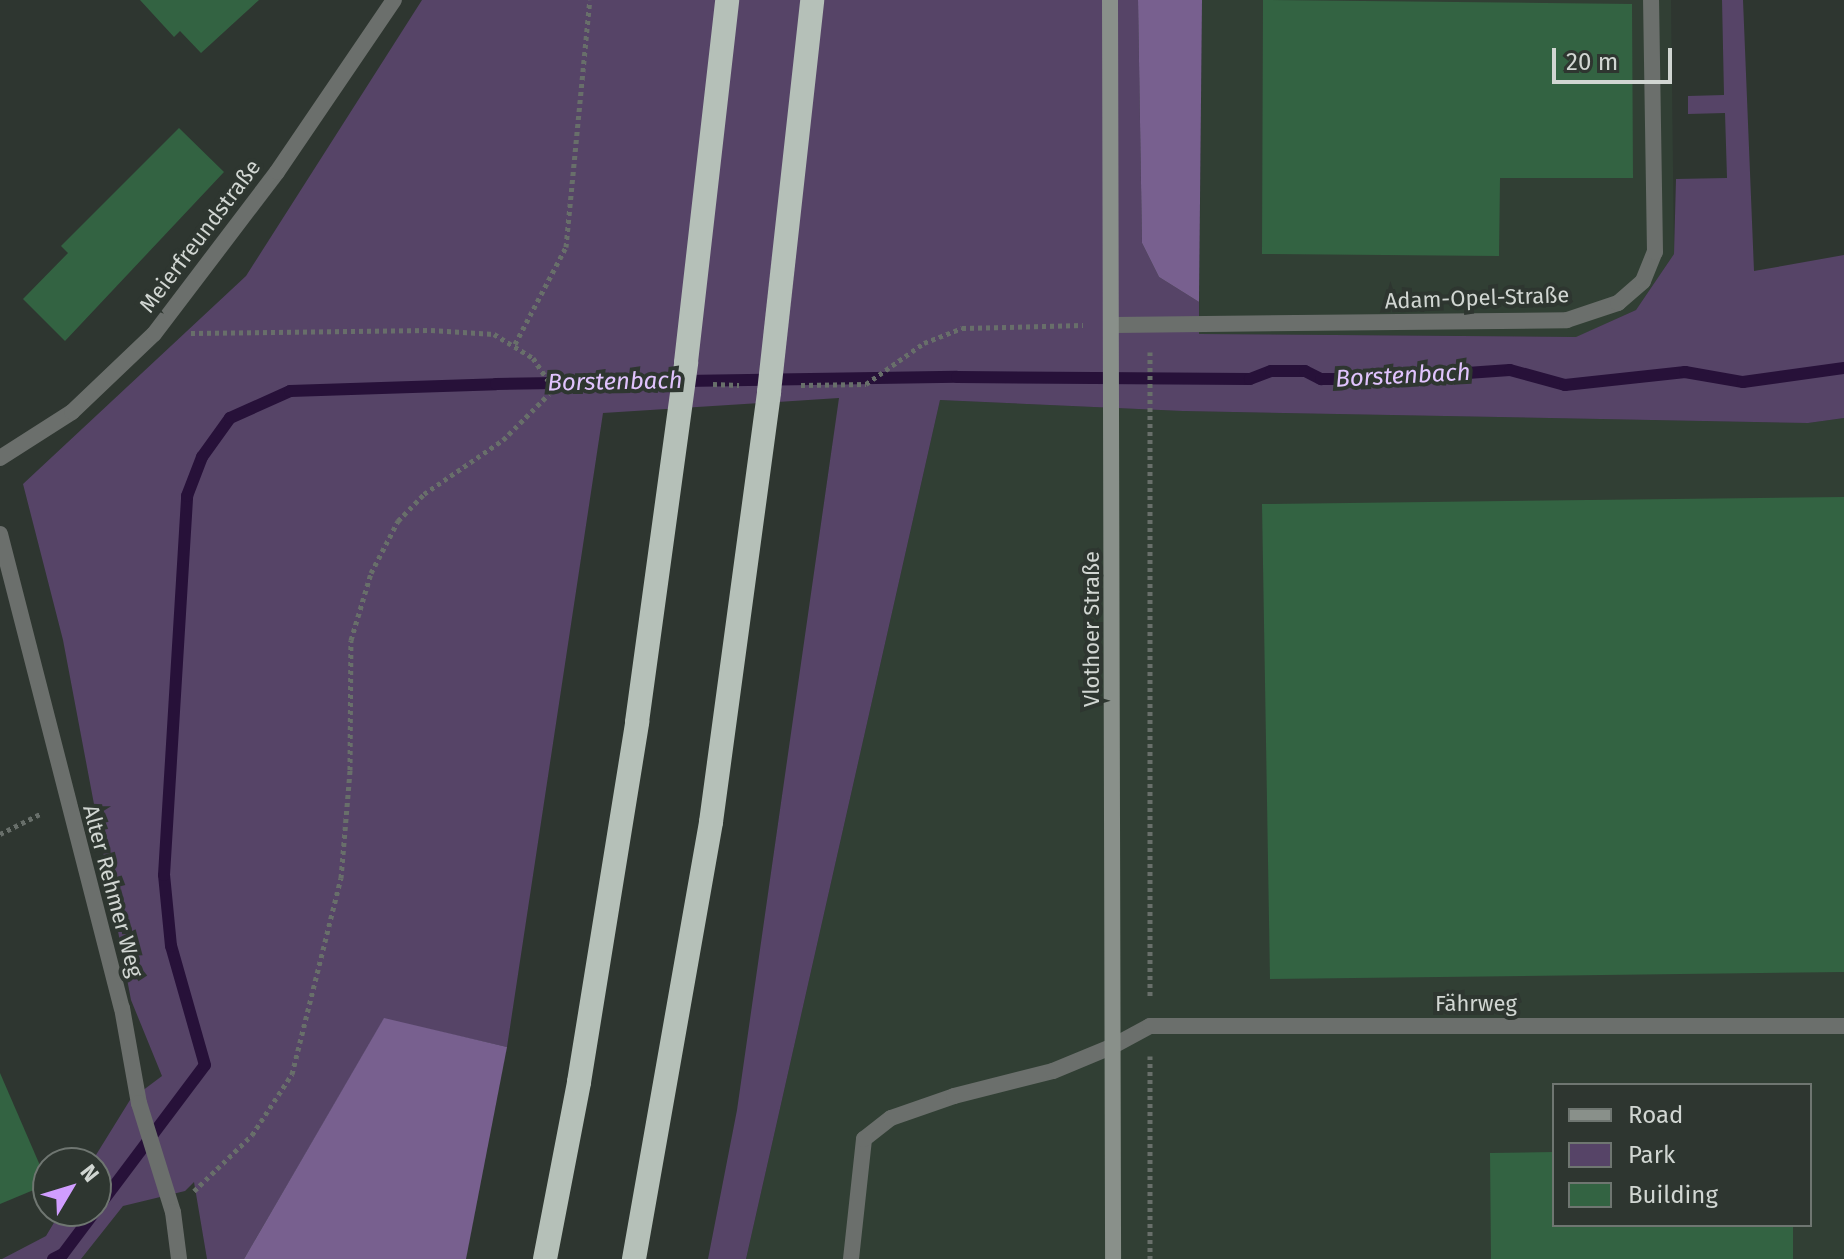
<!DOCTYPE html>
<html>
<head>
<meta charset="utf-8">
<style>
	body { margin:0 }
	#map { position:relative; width:1844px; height:1259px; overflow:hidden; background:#2e3630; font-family:"Fira Sans",sans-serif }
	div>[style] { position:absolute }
	.built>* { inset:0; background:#313f34 }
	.green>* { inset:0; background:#564467 }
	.forest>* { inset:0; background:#78608f }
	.stream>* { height:12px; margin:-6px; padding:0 6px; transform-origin:6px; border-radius:6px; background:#271139 }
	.building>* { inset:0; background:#336342 }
	.path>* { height:5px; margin-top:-2.5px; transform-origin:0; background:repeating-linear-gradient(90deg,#686f6a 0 4px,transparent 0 8px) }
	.lane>* { height:16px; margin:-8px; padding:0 8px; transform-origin:8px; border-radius:8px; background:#6b6f6c }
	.street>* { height:16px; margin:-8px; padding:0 8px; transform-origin:8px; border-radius:8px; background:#6b6f6c }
	.secondary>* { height:16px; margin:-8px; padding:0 8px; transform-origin:8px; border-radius:8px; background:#89908a }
	.highway>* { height:24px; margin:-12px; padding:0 12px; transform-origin:12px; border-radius:12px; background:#b5c0b8 }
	span { translate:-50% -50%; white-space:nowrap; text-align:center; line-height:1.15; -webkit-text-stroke:8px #2e3630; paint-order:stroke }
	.street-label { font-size:22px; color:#d1d6d2 }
	.water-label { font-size:24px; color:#e0c3fd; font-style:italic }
	.legend { position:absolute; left:1552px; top:1083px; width:260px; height:144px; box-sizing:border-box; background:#2e3630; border:2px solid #6f7671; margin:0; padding:10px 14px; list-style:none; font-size:24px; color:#d1d6d2 }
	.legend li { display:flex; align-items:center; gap:16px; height:40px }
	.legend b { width:40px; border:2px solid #6f7671 }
	.north { position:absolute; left:32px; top:1147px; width:80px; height:80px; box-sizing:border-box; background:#2e3630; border:2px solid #6f7671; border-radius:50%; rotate:52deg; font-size:22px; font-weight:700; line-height:32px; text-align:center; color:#d1d6d2 }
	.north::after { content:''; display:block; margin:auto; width:28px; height:36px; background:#d09dff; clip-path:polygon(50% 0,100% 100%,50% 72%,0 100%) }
	.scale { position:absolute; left:1552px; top:48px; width:120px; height:36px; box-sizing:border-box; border:4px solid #d1d6d2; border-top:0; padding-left:10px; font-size:24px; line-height:28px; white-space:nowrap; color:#d1d6d2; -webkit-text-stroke:6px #2e3630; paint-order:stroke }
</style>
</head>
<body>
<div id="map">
	<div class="built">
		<i style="clip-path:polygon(1202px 0,1671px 0,1674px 254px,1636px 310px,1577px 337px,1199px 334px)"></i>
		<i style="clip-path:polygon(evenodd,940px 400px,1183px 411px,1808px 423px,1844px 418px,1844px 1259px,746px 1259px,940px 400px,1554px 1085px,1810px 1085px,1810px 1225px,1554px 1225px,1554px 1085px)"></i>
	</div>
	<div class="green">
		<i style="clip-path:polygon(422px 0,1138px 0,1142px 243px,1159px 277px,1199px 302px,1199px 334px,1576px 337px,1636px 310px,1674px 254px,1676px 179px,1727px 178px,1725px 113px,1688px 114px,1688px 96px,1724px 95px,1722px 0,1743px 0,1754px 271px,1844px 255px,1844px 418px,1808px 423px,1183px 411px,940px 400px,746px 1259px,708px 1259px,737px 1110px,839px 398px,603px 413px,507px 1047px,384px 1019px,244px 1259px,207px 1259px,194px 1182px,185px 1191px,123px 1206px,81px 1259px,2px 1259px,46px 1236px,61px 1211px,96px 1211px,96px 1163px,91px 1163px,130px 1100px,162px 1076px,131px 1000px,63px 640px,23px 484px,246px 276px)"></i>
	</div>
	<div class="forest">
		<i style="clip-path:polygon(1138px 0,1202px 0,1199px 302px,1159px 277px,1142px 243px)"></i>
		<i style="clip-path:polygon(384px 1018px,507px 1047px,466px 1259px,244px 1259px)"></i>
	</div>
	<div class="stream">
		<i style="left:53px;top:1259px;width:11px;rotate:-27deg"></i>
		<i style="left:63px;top:1254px;width:236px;rotate:-53.1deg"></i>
		<i style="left:205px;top:1065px;width:124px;rotate:-105.9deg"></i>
		<i style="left:171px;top:946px;width:71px;rotate:-95.6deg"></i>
		<i style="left:164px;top:875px;width:380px;rotate:-86.5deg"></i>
		<i style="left:187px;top:496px;width:42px;rotate:-69deg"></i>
		<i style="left:202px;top:457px;width:48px;rotate:-54.3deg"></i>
		<i style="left:230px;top:418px;width:66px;rotate:-24.2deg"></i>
		<i style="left:290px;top:391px;width:206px;rotate:-1.9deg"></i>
		<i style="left:496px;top:384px;width:461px;rotate:-0.9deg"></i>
		<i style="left:957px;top:377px;width:293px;rotate:0.4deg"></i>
		<i style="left:1250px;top:379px;width:22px;rotate:-21deg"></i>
		<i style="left:1271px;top:371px;width:34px"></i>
		<i style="left:1305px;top:371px;width:18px;rotate:27deg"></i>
		<i style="left:1321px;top:379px;width:61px"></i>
		<i style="left:1382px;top:379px;width:128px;rotate:-4deg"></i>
		<i style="left:1510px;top:370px;width:57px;rotate:15.3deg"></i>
		<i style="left:1565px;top:385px;width:121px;rotate:-6.2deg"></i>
		<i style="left:1685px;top:372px;width:59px;rotate:9.8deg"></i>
		<i style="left:1743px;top:382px;width:102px;rotate:-7.9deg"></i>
	</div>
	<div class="building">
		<i style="clip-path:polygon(140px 0,259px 0,201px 53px,180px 31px,174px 37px)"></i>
		<i style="clip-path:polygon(1263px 0,1632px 4px,1633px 178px,1500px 178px,1499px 256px,1262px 254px)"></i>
		<i style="clip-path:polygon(179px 128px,224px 172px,65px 341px,23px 299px,68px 253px,61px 246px)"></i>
		<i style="clip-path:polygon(1844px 497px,1844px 972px,1270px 979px,1262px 504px)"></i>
		<i style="clip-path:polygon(0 1073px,48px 1184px,0 1204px)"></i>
		<i style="clip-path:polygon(1554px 1152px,1554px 1225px,1793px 1225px,1793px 1259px,1491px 1259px,1490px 1153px)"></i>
	</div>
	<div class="path">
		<i style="left:191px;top:333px;width:240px;rotate:-0.7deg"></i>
		<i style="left:431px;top:330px;width:63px;rotate:3.6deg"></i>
		<i style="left:494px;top:334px;width:46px;rotate:31.6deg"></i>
		<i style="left:533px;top:358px;width:30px;rotate:56deg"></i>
		<i style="left:550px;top:383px;width:101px;rotate:0.6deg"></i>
		<i style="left:515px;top:344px;width:110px;rotate:-62.3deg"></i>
		<i style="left:566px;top:247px;width:248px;rotate:-84.5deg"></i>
		<i style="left:1150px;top:352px;width:646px;rotate:90deg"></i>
		<i style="left:713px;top:384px;width:26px;rotate:2deg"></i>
		<i style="left:801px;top:385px;width:65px;rotate:-0.9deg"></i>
		<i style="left:866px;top:384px;width:71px;rotate:-35.3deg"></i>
		<i style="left:924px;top:343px;width:41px;rotate:-21.5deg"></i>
		<i style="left:962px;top:328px;width:121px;rotate:-1.4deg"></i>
		<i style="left:0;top:834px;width:47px;rotate:-26.6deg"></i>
		<i style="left:194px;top:1191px;width:81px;rotate:-44deg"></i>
		<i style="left:252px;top:1135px;width:73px;rotate:-56.7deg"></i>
		<i style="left:292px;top:1074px;width:202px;rotate:-76deg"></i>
		<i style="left:341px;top:878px;width:108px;rotate:-85.2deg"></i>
		<i style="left:350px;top:770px;width:130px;rotate:-89.6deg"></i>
		<i style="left:351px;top:640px;width:70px;rotate:-73.4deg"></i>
		<i style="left:371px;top:573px;width:59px;rotate:-62.6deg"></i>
		<i style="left:398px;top:521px;width:37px;rotate:-46deg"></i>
		<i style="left:424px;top:494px;width:96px;rotate:-34.4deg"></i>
		<i style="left:503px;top:440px;width:65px;rotate:-45deg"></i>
		<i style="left:549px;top:394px;width:11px;rotate:-85deg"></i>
		<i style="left:1150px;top:1259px;width:203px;rotate:-90deg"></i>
	</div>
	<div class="lane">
		<i style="left:851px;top:1259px;width:121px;rotate:-83.8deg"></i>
		<i style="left:864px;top:1139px;width:34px;rotate:-38deg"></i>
		<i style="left:891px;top:1118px;width:67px;rotate:-19.2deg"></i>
		<i style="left:954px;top:1096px;width:102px;rotate:-14.2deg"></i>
		<i style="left:1053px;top:1071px;width:65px;rotate:-22.6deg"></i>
	</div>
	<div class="street">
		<i style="left:1114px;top:325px;width:453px;rotate:-0.6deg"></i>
		<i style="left:1567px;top:320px;width:54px;rotate:-18.4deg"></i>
		<i style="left:1618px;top:303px;width:33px;rotate:-41deg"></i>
		<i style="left:1643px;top:281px;width:31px;rotate:-68deg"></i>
		<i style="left:1655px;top:252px;width:252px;rotate:-90.9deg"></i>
		<i style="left:0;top:458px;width:85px;rotate:-32.6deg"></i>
		<i style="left:72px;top:412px;width:113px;rotate:-43.6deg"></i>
		<i style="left:154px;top:334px;width:203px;rotate:-52.8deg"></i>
		<i style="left:277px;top:172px;width:208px;rotate:-55.8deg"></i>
		<i style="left:0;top:534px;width:489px;rotate:75.6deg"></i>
		<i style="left:122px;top:1008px;width:97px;rotate:79.9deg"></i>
		<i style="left:139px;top:1103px;width:114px;rotate:72.7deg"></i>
		<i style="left:173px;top:1212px;width:47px;rotate:82.7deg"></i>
		<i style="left:1113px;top:1046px;width:42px;rotate:-28.4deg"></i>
		<i style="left:1150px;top:1026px;width:694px"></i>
	</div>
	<div class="secondary">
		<i style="left:1110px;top:0;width:1259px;rotate:89.86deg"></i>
	</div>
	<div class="highway">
		<i style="left:545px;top:1259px;width:180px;rotate:-79.1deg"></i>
		<i style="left:579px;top:1082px;width:365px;rotate:-80.8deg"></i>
		<i style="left:637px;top:722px;width:363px;rotate:-82.2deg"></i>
		<i style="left:686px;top:362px;width:364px;rotate:-83.5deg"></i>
		<i style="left:634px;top:1259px;width:444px;rotate:-80deg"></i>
		<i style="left:711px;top:822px;width:434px;rotate:-82.3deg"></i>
		<i style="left:769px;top:392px;width:394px;rotate:-83.7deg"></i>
	</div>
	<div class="street-label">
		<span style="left:200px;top:236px;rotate:-53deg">Meierfreundstraße</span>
		<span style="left:1477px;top:298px;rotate:-2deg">Adam-Opel-Straße</span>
		<span style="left:1092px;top:629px;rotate:-90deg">Vlothoer Straße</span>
		<span style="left:113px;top:891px;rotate:75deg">Alter Rehmer Weg</span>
		<span style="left:1476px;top:1004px">Fährweg</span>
	</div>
	<div class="water-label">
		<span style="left:1403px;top:376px;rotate:-3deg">Borstenbach</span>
		<span style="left:615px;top:382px;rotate:-1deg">Borstenbach</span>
	</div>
	<ul class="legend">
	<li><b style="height:10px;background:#89908a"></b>Road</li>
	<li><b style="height:22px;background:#564467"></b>Park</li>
	<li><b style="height:22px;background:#336342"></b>Building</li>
	</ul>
	<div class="north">N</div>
	<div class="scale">20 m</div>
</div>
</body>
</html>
